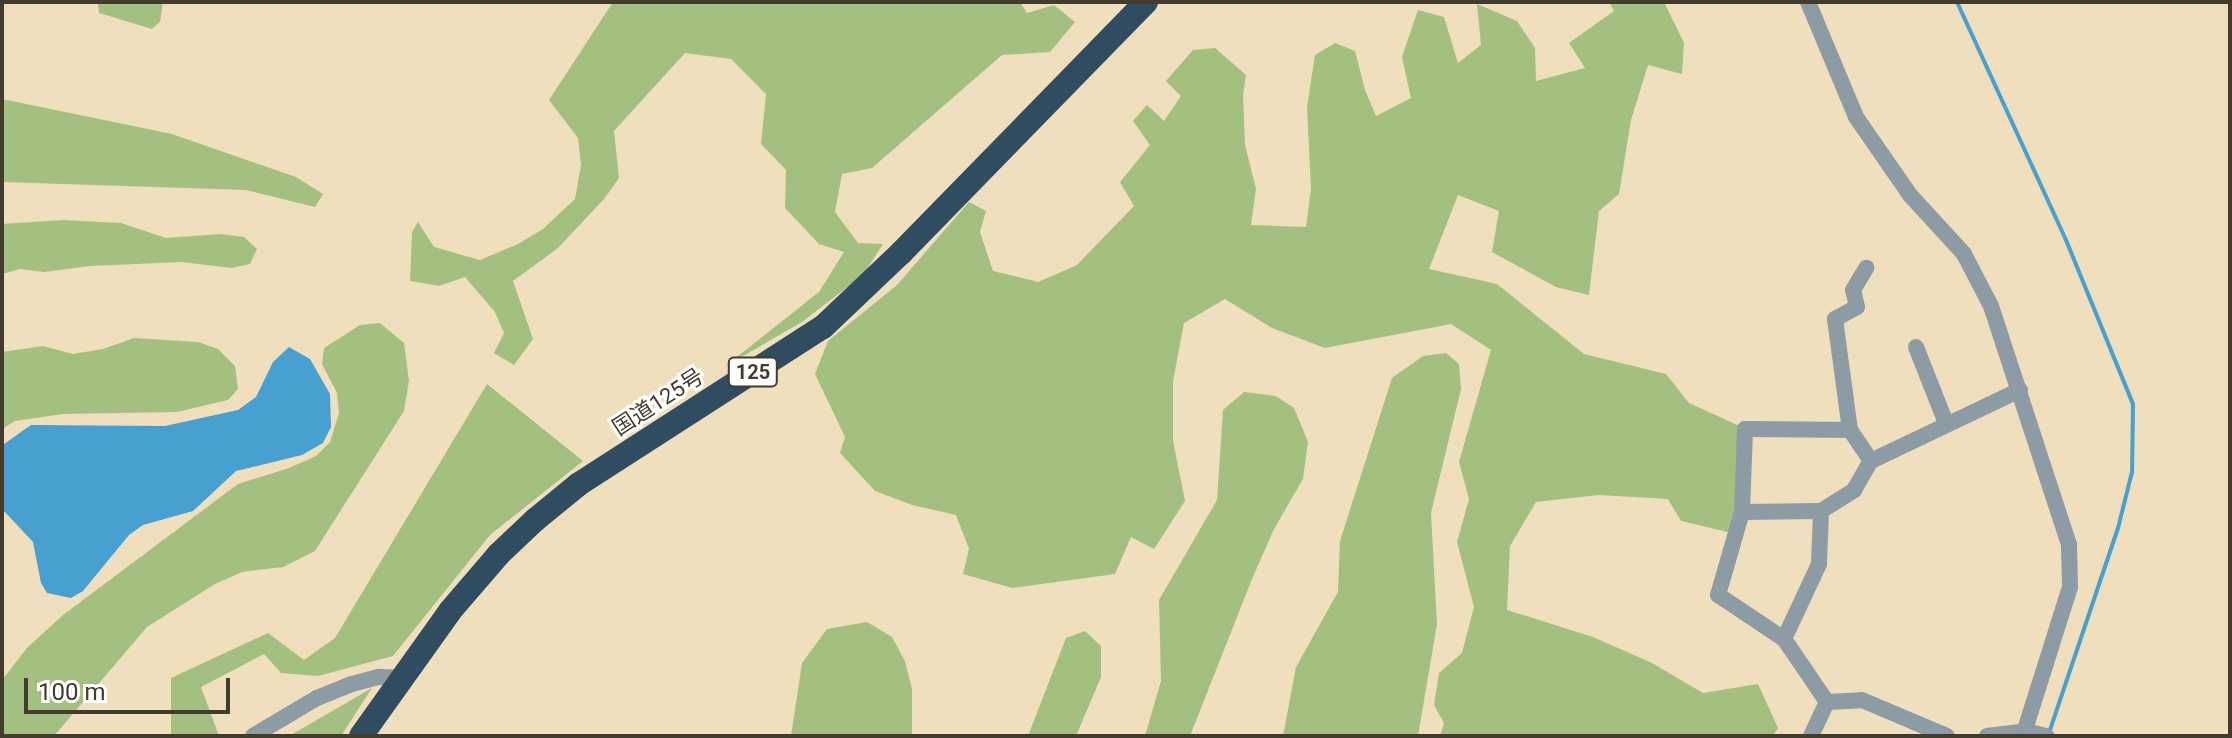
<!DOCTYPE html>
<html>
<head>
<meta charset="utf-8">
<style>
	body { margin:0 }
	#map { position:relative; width:2232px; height:738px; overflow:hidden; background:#f0dfbc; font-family:Roboto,"Noto Sans JP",sans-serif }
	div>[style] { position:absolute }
	.green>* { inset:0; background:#a4c080 }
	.water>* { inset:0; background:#47a0cf }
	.stream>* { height:4px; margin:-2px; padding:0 2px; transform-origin:2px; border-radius:2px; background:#47a0cf }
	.street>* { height:16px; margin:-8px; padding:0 8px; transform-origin:8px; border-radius:8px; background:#8d9ba5 }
	.highway>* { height:24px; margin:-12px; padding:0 12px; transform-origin:12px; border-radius:12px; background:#304c61 }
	span { translate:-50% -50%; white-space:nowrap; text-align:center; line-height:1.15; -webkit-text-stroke:6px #fff; paint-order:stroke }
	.shield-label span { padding:2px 6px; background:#fff; border:2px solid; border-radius:6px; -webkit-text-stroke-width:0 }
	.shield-label { font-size:20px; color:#433c2e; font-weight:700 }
	.street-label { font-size:22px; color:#433c2e }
	.frame { position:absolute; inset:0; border:4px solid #433c2e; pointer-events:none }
	.scale { position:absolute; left:24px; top:678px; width:206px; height:36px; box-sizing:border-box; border:4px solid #433c2e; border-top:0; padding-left:10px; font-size:24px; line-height:28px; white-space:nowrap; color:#433c2e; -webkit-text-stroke:6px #fff; paint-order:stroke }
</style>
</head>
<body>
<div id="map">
	<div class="green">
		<i style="clip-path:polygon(98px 2px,163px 2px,160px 22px,152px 29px,99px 13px)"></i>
		<i style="clip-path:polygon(613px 2px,1020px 2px,1027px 13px,1054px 5px,1075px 22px,1050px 52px,1002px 55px,872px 168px,842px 174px,835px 212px,858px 243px,883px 244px,863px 275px,802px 322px,724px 367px,819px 292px,844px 252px,819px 244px,785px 208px,786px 170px,761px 144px,766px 94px,731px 59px,685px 53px,614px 131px,619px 178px,604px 199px,558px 248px,513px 281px,533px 339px,514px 365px,494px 353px,504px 333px,495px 312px,465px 277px,439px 286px,410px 281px,412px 232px,418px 222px,434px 247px,480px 260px,518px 244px,543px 229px,575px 199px,581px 165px,578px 138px,549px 100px)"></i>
		<i style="clip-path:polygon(1609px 2px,1664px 2px,1684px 43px,1682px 74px,1648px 65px,1631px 120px,1619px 194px,1599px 211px,1589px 295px,1556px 287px,1492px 252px,1499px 211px,1458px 195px,1429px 269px,1497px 284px,1584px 354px,1666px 374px,1689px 403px,1742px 427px,1744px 472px,1732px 533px,1681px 521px,1668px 499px,1599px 495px,1536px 502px,1510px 546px,1507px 610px,1593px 637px,1652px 663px,1703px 693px,1758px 684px,1778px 728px,1773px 736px,1440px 736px,1444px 723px,1434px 705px,1439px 673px,1462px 653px,1474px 607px,1457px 542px,1469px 499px,1459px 462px,1491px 350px,1451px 324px,1325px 348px,1272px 328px,1225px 299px,1184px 323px,1173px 381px,1173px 441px,1185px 501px,1154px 549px,1131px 537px,1115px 574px,1012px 588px,963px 574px,969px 549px,956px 515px,912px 505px,875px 491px,840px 453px,845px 437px,815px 374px,828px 341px,897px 285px,969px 202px,986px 211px,980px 232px,993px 271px,1038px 282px,1077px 265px,1134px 206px,1120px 182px,1150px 145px,1133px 121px,1147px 105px,1164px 121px,1181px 96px,1166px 81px,1193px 50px,1215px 48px,1246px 75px,1243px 95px,1245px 145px,1256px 189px,1251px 225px,1306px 227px,1311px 189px,1307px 107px,1315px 55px,1335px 43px,1355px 51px,1365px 90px,1376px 116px,1411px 98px,1402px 57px,1418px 10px,1444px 17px,1458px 63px,1481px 45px,1477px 4px,1517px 21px,1535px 48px,1536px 81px,1585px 68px,1569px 43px,1614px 11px)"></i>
		<i style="clip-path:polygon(2px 99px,172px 134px,296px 177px,323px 194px,315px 207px,246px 190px,2px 182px)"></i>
		<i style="clip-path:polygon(63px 220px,121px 223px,166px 238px,220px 234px,244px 237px,257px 249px,250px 264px,231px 268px,182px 262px,90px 266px,44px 272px,20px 269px,2px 274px,2px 224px)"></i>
		<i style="clip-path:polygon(380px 323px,404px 343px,409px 381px,404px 411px,315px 551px,283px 567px,242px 572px,215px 584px,147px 627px,54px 736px,2px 736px,2px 680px,27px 648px,63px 615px,238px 484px,289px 468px,316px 456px,330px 442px,339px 413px,337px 393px,322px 364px,324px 348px,360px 325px)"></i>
		<i style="clip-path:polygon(134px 338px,198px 342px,218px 349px,235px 366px,238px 389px,228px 400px,177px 412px,63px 414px,15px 421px,2px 429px,2px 352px,43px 346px,73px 354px,103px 349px)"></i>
		<i style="clip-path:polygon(1446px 353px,1459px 364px,1461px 389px,1431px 513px,1437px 624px,1418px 736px,1283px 736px,1296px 667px,1338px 592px,1340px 541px,1392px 378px,1423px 356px)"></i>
		<i style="clip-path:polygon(487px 384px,583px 461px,490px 535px,393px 656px,318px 676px,281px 673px,264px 654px,201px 687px,219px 736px,171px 736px,171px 678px,268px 633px,304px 660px,335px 638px)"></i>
		<i style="clip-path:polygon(1244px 392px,1276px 396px,1294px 408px,1308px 442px,1303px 479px,1274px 529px,1252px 579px,1190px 736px,1145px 736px,1161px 681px,1159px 600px,1217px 500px,1223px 410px)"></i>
		<i style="clip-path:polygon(867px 622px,892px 637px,905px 661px,912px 689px,912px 736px,791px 736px,802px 663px,827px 629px)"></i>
		<i style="clip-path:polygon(1085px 631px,1101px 646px,1101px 677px,1076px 736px,1028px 736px,1066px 638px)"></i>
		<i style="clip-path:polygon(372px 688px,341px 736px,289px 736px)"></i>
	</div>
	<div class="water">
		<i style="clip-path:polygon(289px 347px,310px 359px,330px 394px,331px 427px,323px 443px,302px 455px,236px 471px,193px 511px,143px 525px,129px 535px,83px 591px,71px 598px,47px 593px,41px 583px,33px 542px,2px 509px,4px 444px,31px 425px,165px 426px,238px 410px,256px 397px,273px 362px)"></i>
	</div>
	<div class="stream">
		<i style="left:1957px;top:2px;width:262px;rotate:65.4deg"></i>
		<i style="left:2066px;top:240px;width:177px;rotate:67.8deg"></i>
		<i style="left:2133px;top:404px;width:68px;rotate:90.8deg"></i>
		<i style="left:2132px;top:472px;width:58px;rotate:104deg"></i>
		<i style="left:2118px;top:528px;width:216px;rotate:108.6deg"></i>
	</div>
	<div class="street">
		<i style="left:1808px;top:2px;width:125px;rotate:67.3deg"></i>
		<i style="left:1856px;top:117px;width:95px;rotate:55.3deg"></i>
		<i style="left:1910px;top:195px;width:80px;rotate:47.5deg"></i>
		<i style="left:1964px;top:254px;width:59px;rotate:62.6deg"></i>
		<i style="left:1991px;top:306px;width:251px;rotate:71.9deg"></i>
		<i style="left:2069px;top:545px;width:42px;rotate:88.6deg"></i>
		<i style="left:2070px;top:587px;width:156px;rotate:107.5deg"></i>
		<i style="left:1916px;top:347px;width:82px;rotate:68.5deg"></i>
		<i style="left:1871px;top:461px;width:165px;rotate:-25.5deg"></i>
		<i style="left:1742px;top:512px;width:79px;rotate:-0.7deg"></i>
		<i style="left:1821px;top:511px;width:39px;rotate:-32deg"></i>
		<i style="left:1854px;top:490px;width:34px;rotate:-60deg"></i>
		<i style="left:1871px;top:461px;width:37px;rotate:-124deg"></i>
		<i style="left:1850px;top:430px;width:112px;rotate:-97.7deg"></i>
		<i style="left:1835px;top:319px;width:25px;rotate:-29deg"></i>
		<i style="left:1857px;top:307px;width:17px;rotate:-103deg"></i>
		<i style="left:1853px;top:290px;width:26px;rotate:-59deg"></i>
		<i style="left:1784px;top:639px;width:83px;rotate:-65deg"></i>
		<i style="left:1819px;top:564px;width:53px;rotate:-87.8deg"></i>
		<i style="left:1827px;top:702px;width:35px;rotate:-3deg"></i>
		<i style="left:1862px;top:700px;width:92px;rotate:23deg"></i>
		<i style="left:253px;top:736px;width:74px;rotate:-30.7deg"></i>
		<i style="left:317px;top:698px;width:38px;rotate:-22deg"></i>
		<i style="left:352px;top:684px;width:28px;rotate:-15deg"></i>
		<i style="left:379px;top:677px;width:23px;rotate:2deg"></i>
		<i style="left:1811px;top:736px;width:38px;rotate:-65deg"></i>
		<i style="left:1827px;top:702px;width:76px;rotate:-124.3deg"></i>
		<i style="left:1784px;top:639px;width:79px;rotate:-146.3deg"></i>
		<i style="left:1718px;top:595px;width:86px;rotate:-73.9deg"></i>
		<i style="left:1742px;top:512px;width:83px;rotate:-87.9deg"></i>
		<i style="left:1745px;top:429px;width:105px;rotate:0.5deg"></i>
		<i style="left:1987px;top:736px;width:38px;rotate:-7deg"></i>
		<i style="left:2025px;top:731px;width:22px;rotate:13deg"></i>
	</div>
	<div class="highway">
		<i style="left:361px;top:736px;width:153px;rotate:-54.5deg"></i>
		<i style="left:450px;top:611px;width:75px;rotate:-49.3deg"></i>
		<i style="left:499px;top:554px;width:50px;rotate:-43.4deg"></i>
		<i style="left:535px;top:520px;width:57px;rotate:-39.3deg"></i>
		<i style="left:579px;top:484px;width:290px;rotate:-32.8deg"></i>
		<i style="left:823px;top:327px;width:108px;rotate:-43.5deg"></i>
		<i style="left:901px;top:253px;width:351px;rotate:-45.7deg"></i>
	</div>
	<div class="shield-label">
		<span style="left:753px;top:372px">125</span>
	</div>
	<div class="street-label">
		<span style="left:658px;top:402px;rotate:-33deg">国道125号</span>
	</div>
	<div class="frame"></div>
	<div class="scale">100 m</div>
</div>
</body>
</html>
